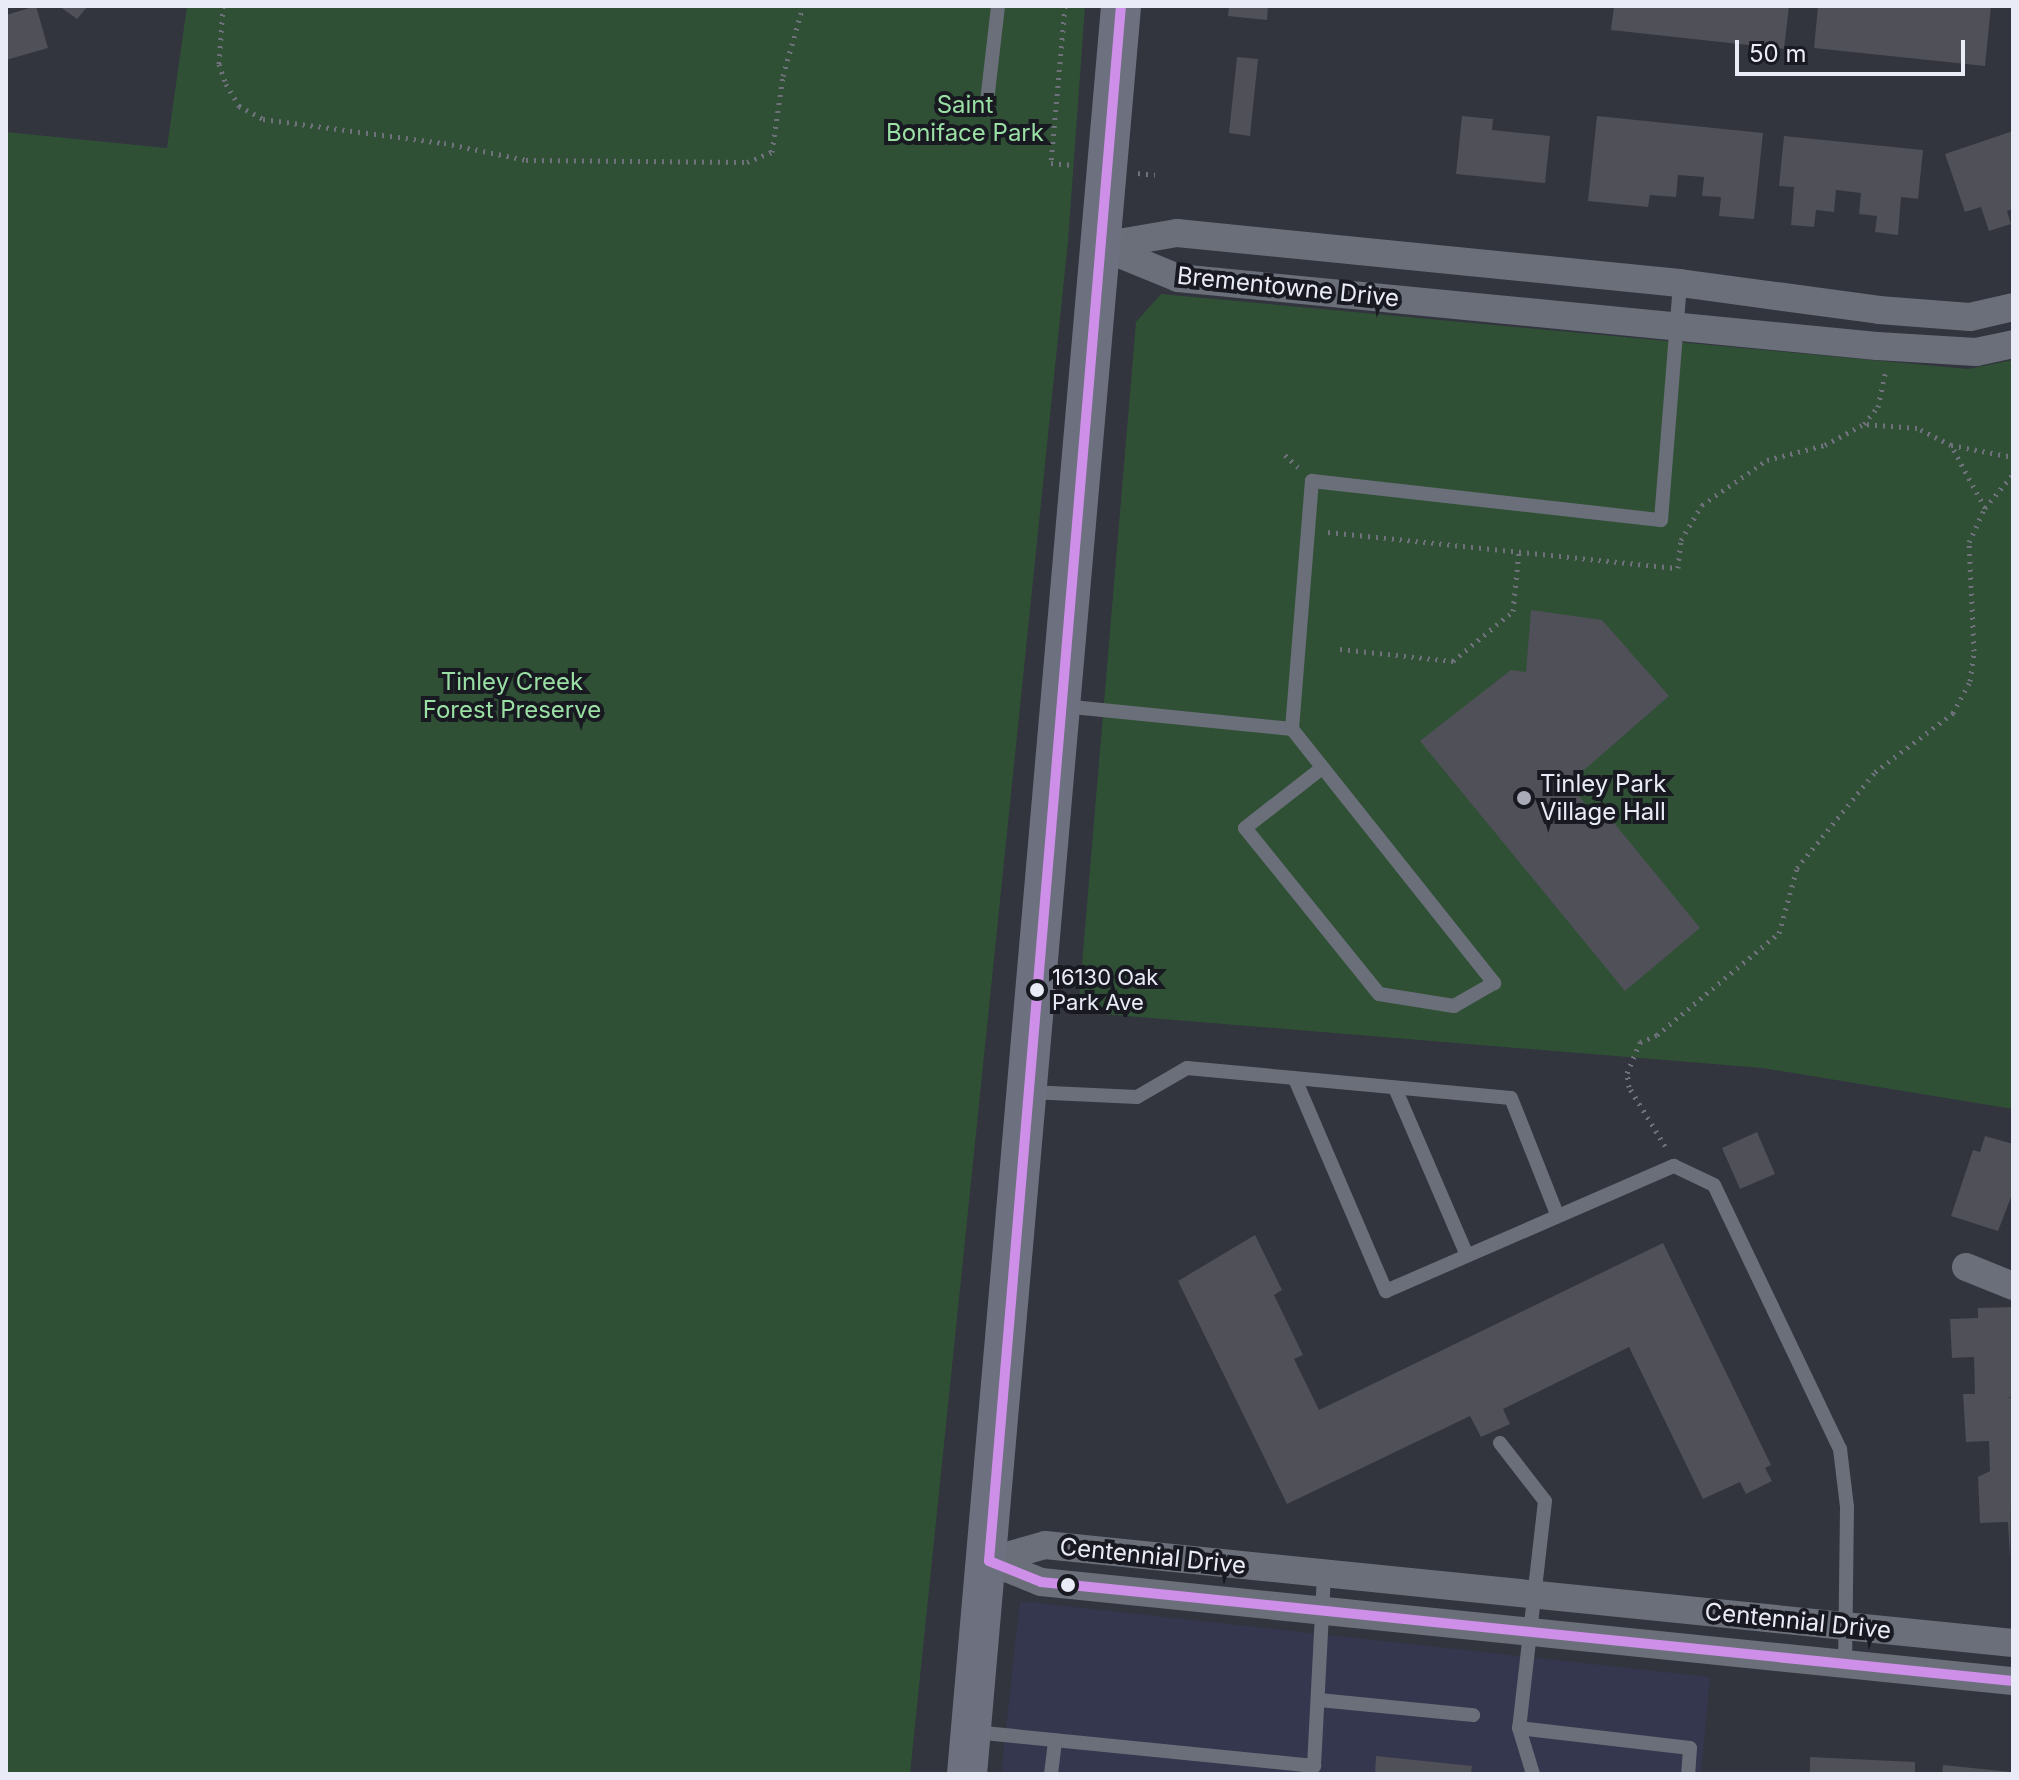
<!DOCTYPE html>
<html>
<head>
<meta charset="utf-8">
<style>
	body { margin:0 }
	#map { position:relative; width:2019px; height:1780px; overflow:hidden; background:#32343e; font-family:Inter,sans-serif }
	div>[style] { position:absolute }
	.built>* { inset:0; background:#35374e }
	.green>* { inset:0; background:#305036 }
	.building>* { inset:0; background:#4f5058 }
	.path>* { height:5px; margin-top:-2.5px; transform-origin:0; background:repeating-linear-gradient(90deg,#6f727c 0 2px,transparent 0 8px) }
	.lane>* { height:14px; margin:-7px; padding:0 7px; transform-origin:7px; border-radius:7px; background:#6a6f7a }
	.street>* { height:28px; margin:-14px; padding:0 14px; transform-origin:14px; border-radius:14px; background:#6a6f7a }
	.secondary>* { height:40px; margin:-20px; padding:0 20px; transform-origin:20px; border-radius:20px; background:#6d717f }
	.bus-1>* { height:10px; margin:-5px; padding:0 5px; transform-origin:5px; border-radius:5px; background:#ce8fe9 }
	.dots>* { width:22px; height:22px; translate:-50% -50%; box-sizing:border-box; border:4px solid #181921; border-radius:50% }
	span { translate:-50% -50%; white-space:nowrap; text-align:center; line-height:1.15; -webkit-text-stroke:8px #181921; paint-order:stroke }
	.bus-label { font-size:22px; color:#e9ebf6 }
	.left { translate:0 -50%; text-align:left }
	.park-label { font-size:24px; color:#9adfa4 }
	.street-label { font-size:24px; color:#e9ebf6 }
	.poi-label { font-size:24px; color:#e9ebf6 }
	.frame { position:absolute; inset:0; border:8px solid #e9ebf6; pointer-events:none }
	.scale { position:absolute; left:1735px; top:40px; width:230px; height:36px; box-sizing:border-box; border:4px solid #e9ebf6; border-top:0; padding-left:10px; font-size:24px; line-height:28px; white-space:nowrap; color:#e9ebf6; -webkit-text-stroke:6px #181921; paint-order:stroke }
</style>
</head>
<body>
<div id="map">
	<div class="built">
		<i style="clip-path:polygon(1020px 1601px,1710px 1677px,1701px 1774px,1001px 1774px)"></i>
	</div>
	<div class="green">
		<i style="clip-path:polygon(187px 6px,1085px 6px,1068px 241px,910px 1774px,6px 1774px,6px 132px,167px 148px)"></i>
		<i style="clip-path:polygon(1161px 294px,1968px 369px,2013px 360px,2013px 1109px,1762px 1068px,1078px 1012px,1136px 322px)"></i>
	</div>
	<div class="building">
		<i style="clip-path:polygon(36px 6px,48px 48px,6px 60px,6px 15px)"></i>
		<i style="clip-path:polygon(59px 6px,88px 6px,77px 19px)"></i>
		<i style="clip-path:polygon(1229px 6px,1268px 6px,1267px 20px,1228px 16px)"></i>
		<i style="clip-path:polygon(1614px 6px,1789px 6px,1784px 49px,1611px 30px)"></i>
		<i style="clip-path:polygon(1818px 6px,1991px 6px,1985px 66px,1814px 48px)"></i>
		<i style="clip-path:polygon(1237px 57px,1258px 59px,1250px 136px,1229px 133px)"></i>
		<i style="clip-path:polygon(1462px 116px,1493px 119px,1492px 130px,1550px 136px,1545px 183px,1456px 174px)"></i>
		<i style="clip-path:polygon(1597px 116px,1763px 133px,1754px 219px,1719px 216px,1721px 197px,1702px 196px,1704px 177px,1678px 175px,1676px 197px,1650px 195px,1648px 207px,1588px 201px)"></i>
		<i style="clip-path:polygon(2013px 131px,2013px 209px,2007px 211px,2011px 224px,1989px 231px,1981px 207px,1965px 212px,1945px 154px)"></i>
		<i style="clip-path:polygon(1784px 136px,1923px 150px,1918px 199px,1901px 197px,1898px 235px,1875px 232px,1877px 216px,1859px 214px,1861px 193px,1836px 190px,1834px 212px,1816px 210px,1814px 227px,1791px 225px,1794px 187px,1779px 186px)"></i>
		<i style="clip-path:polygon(1531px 610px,1602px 620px,1669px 696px,1568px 784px,1596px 816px,1605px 812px,1700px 928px,1625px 991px,1420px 741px,1511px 670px,1526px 672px)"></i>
		<i style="clip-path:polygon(1757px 1132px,1775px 1174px,1740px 1189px,1722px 1148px)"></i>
		<i style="clip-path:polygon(1985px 1136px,2013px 1144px,2013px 1192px,1998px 1231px,1951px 1216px,1973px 1150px,1980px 1152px)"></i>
		<i style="clip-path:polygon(1255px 1235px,1282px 1290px,1274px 1295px,1303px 1355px,1294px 1359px,1319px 1410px,1663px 1243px,1771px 1465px,1765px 1468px,1772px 1481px,1746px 1494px,1740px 1482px,1703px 1499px,1629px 1347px,1503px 1409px,1510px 1424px,1481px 1437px,1470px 1416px,1287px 1504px,1178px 1281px)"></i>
		<i style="clip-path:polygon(2013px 1307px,2013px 1396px,2008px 1398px,2013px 1398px,2010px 1558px,2008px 1522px,1980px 1523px,1978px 1477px,1990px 1471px,1989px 1441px,1966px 1442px,1963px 1394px,1975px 1394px,1974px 1357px,1952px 1358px,1950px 1319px,1978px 1318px,1978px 1308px)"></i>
		<i style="clip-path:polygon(1376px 1756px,1472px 1766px,1471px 1774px,1375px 1774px)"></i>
		<i style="clip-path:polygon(1810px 1757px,1915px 1762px,1915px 1774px,1810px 1774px)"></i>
		<i style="clip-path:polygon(1943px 1765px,2011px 1772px,2011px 1774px,1942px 1774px)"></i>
	</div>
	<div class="path">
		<i style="left:223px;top:6px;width:58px;rotate:93.9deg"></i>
		<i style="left:219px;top:64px;width:21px;rotate:71deg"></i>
		<i style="left:226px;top:84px;width:26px;rotate:59deg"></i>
		<i style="left:239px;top:106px;width:27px;rotate:28deg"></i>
		<i style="left:263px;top:119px;width:183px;rotate:7.6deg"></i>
		<i style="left:444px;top:143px;width:84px;rotate:11.7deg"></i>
		<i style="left:526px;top:160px;width:221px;rotate:0.5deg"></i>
		<i style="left:747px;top:162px;width:27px;rotate:-22deg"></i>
		<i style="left:772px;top:152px;width:77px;rotate:-81.8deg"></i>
		<i style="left:783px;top:76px;width:73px;rotate:-74.1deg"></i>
		<i style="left:1065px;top:6px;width:158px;rotate:95.1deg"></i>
		<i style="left:1051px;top:163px;width:22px;rotate:5deg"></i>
		<i style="left:1138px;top:173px;width:17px;rotate:7deg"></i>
		<i style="left:1951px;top:445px;width:63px;rotate:11deg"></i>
		<i style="left:1285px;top:455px;width:19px;rotate:43deg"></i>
		<i style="left:1985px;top:508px;width:44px;rotate:-50.5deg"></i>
		<i style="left:1328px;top:532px;width:352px;rotate:5.9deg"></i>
		<i style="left:1678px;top:568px;width:28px;rotate:-84deg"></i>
		<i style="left:1681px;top:540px;width:41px;rotate:-59deg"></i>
		<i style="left:1702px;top:505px;width:79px;rotate:-34.7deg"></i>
		<i style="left:1767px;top:460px;width:60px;rotate:-14.5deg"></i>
		<i style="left:1825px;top:445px;width:44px;rotate:-28.3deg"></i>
		<i style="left:1864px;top:424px;width:22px;rotate:-51deg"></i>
		<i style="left:1878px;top:407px;width:35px;rotate:-78deg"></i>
		<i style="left:1340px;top:649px;width:114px;rotate:6.1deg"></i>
		<i style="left:1453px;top:661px;width:78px;rotate:-39.8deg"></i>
		<i style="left:1513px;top:611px;width:59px;rotate:-84.2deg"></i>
		<i style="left:1665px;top:1146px;width:69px;rotate:-121.4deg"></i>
		<i style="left:1629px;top:1087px;width:14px;rotate:-98deg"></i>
		<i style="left:1627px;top:1073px;width:34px;rotate:-67deg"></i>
		<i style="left:1640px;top:1042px;width:18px;rotate:-22deg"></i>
		<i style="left:1657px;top:1035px;width:159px;rotate:-39.9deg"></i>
		<i style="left:1779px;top:933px;width:67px;rotate:-74.5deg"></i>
		<i style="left:1797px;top:868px;width:124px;rotate:-50.9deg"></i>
		<i style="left:1875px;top:772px;width:98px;rotate:-37.1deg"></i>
		<i style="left:1953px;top:713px;width:36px;rotate:-62deg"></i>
		<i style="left:1970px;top:681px;width:30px;rotate:-82deg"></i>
		<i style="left:1974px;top:651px;width:109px;rotate:-92.6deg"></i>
		<i style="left:1969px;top:542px;width:38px;rotate:-65deg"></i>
		<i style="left:1985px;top:508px;width:72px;rotate:-118.4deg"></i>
		<i style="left:1951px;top:445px;width:38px;rotate:-153deg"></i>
		<i style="left:1917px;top:428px;width:53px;rotate:-175.7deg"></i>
	</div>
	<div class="lane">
		<i style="left:986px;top:110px;width:105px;rotate:-83.4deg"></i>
		<i style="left:1062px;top:706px;width:231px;rotate:5.7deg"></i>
		<i style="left:1292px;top:729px;width:325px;rotate:51.5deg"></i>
		<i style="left:1494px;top:983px;width:46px;rotate:150.1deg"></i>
		<i style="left:1454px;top:1006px;width:76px;rotate:-170.9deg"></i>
		<i style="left:1379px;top:994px;width:213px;rotate:-128.9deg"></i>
		<i style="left:1245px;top:828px;width:98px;rotate:-37.9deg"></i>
		<i style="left:1292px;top:729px;width:249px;rotate:-85.4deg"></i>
		<i style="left:1312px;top:481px;width:351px;rotate:6.4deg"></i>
		<i style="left:1661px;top:520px;width:238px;rotate:-85.4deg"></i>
		<i style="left:1295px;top:1079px;width:231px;rotate:66.8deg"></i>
		<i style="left:1386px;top:1291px;width:314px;rotate:-23.5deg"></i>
		<i style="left:1674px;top:1166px;width:44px;rotate:25.4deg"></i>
		<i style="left:1714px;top:1185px;width:293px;rotate:64.5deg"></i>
		<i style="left:1840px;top:1449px;width:58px;rotate:83.1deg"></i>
		<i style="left:1847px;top:1507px;width:157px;rotate:90.7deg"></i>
		<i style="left:1395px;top:1088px;width:182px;rotate:66.7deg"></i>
		<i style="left:1029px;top:1092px;width:108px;rotate:2.7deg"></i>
		<i style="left:1137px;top:1097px;width:58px;rotate:-30.1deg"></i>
		<i style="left:1187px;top:1068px;width:325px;rotate:5.3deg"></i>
		<i style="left:1511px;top:1098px;width:125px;rotate:68.4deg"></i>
		<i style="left:1500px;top:1443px;width:73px;rotate:52.2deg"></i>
		<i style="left:1545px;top:1501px;width:228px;rotate:96.5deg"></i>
		<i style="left:1519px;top:1728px;width:48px;rotate:73.1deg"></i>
		<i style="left:1319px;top:1700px;width:155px;rotate:5.6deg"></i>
		<i style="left:1519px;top:1728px;width:172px;rotate:6.7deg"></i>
		<i style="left:1690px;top:1748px;width:26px;rotate:94deg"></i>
		<i style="left:974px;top:1732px;width:342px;rotate:5.7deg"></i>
		<i style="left:1314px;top:1766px;width:194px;rotate:-87deg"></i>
		<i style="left:1051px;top:1774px;width:34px;rotate:-83deg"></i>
	</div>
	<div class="street">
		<i style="left:1100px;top:246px;width:84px;rotate:22.3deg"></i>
		<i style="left:1178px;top:278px;width:702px;rotate:5.56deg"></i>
		<i style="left:1877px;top:346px;width:99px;rotate:3.5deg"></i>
		<i style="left:1976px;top:352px;width:38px;rotate:-12deg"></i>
		<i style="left:1101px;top:246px;width:77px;rotate:-9.7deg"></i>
		<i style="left:1177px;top:233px;width:505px;rotate:5.68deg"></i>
		<i style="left:1680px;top:283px;width:201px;rotate:7.7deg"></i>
		<i style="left:1879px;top:310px;width:91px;rotate:4.4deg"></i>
		<i style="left:1970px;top:317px;width:44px;rotate:-13.1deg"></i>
		<i style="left:1966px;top:1267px;width:51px;rotate:22deg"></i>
		<i style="left:989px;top:1561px;width:56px;rotate:22deg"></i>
		<i style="left:1041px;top:1582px;width:977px;rotate:5.82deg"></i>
		<i style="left:989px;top:1561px;width:58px;rotate:-15.9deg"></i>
		<i style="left:1045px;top:1545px;width:973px;rotate:5.78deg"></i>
	</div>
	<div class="secondary">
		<i style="left:967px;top:1774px;width:1775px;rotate:-85.02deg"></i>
	</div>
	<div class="bus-1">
		<i style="left:989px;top:1561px;width:1561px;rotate:-85.15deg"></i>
		<i style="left:989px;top:1561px;width:56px;rotate:22deg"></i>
		<i style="left:1041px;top:1582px;width:977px;rotate:5.82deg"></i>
	</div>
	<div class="dots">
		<i style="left:1524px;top:798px;background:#a9abb6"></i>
		<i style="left:1037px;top:990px;background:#e9ebf6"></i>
		<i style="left:1068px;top:1585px;background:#e9ebf6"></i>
	</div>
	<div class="bus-label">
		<span class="left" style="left:1052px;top:990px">16130 Oak<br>Park Ave</span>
	</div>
	<div class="park-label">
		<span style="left:965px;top:119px">Saint<br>Boniface Park</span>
		<span style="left:512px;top:696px">Tinley Creek<br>Forest Preserve</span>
	</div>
	<div class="street-label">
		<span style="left:1288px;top:287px;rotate:6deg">Brementowne Drive</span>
		<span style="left:1153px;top:1556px;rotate:6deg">Centennial Drive</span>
		<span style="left:1798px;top:1621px;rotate:6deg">Centennial Drive</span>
	</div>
	<div class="poi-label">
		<span class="left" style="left:1540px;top:798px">Tinley Park<br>Village Hall</span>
	</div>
	<div class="frame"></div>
	<div class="scale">50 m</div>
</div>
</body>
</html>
